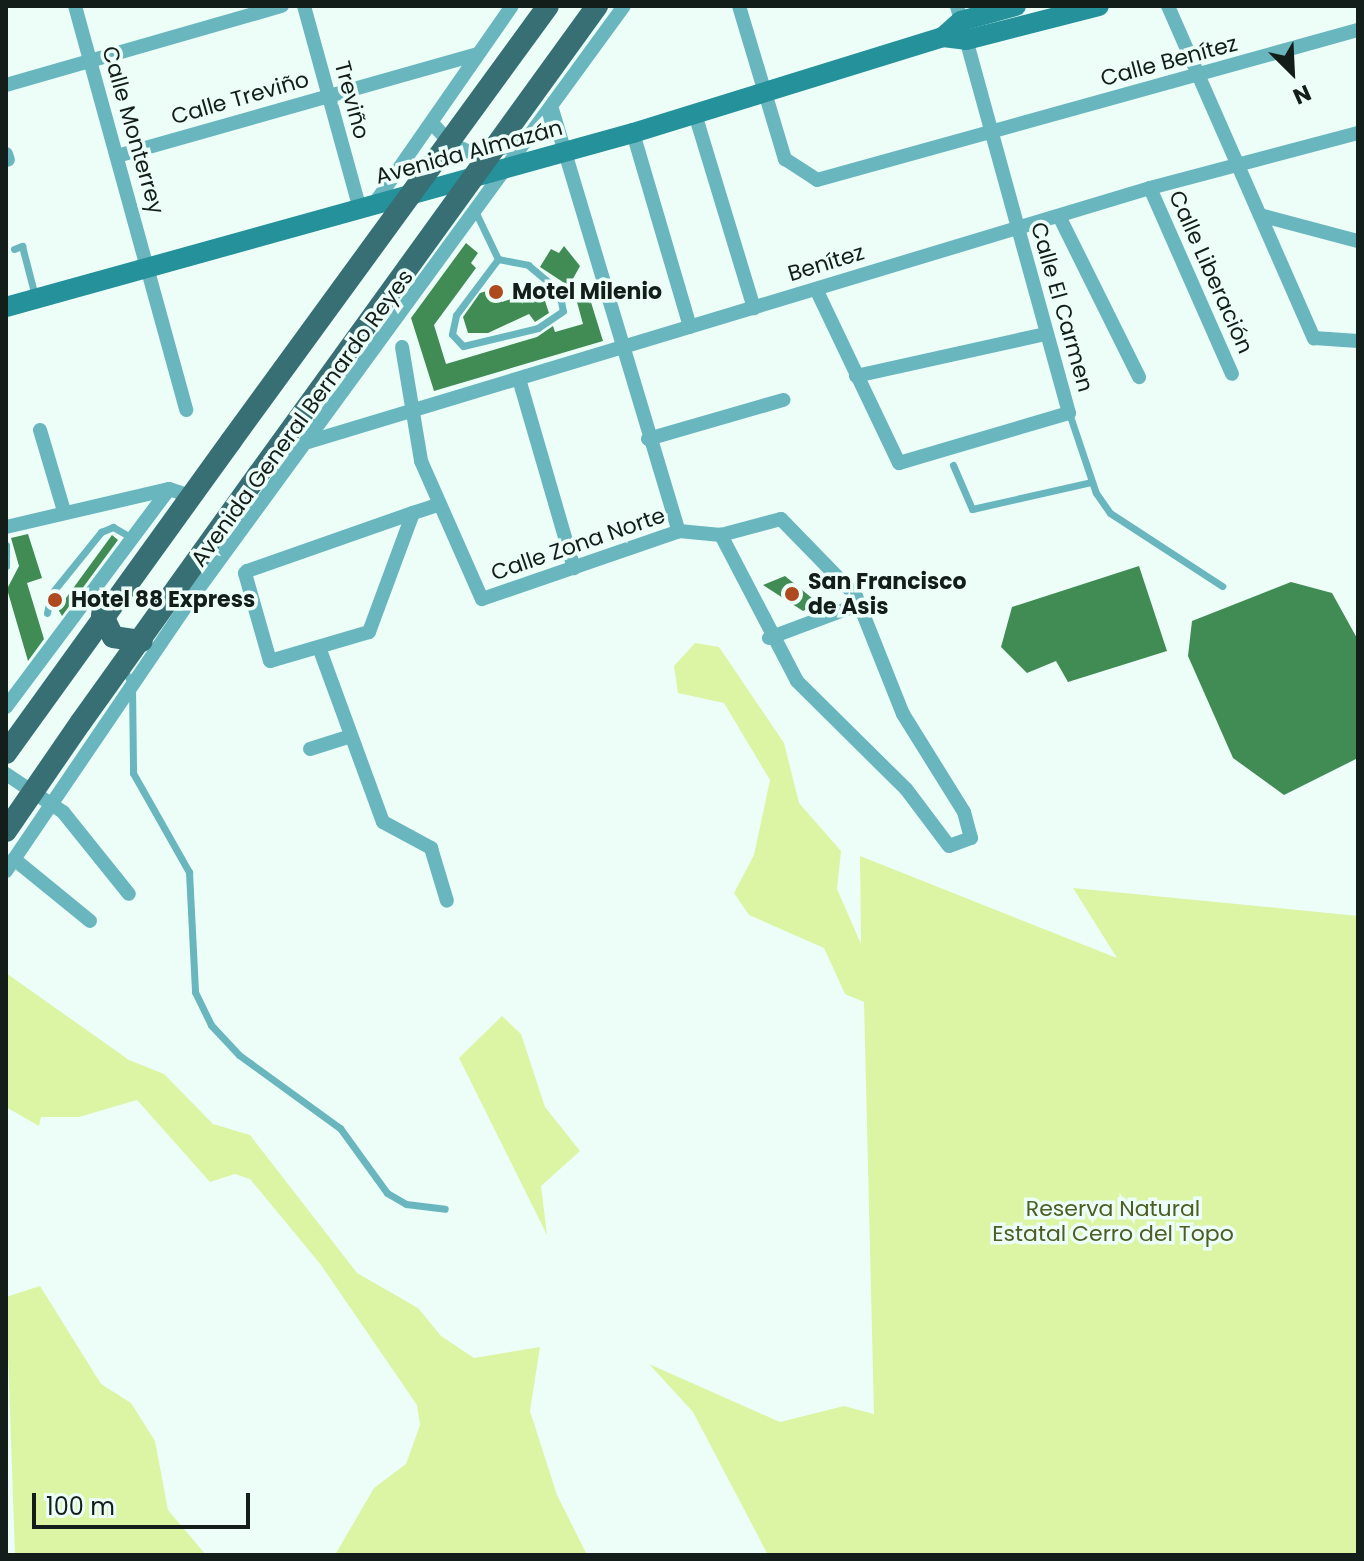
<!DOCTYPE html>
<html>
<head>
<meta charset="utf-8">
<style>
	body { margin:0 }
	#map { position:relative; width:1364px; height:1561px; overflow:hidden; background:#edfef9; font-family:Poppins,sans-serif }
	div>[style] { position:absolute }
	.green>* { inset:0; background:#dbf5a4 }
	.building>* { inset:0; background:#418c55 }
	.lane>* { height:7px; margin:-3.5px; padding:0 3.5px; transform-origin:3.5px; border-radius:3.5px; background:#69b6bf }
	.street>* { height:14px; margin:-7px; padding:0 7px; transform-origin:7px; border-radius:7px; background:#69b6bf }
	.secondary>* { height:20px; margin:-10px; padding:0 10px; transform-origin:10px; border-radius:10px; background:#24919b }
	.primary>* { height:22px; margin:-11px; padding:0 11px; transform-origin:11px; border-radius:11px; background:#386f75 }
	.primary-bridge>* { height:22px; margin:-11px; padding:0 11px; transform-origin:11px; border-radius:11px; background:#386f75 }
	.dots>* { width:22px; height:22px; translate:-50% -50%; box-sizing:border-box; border:4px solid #edfef9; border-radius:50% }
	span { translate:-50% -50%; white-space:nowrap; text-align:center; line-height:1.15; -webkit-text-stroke:7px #edfef9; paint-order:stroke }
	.street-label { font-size:22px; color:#131d1a }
	.poi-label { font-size:22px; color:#131d1a; font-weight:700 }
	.left { translate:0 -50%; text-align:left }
	.park-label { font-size:22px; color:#4d5d23 }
	.frame { position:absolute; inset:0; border:8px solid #131d1a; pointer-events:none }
	.north { position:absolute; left:1252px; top:32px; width:80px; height:80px; -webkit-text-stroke:6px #edfef9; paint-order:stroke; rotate:156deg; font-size:22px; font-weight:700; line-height:32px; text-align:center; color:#131d1a }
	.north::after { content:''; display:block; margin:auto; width:28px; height:36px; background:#131d1a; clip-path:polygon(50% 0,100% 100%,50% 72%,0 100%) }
	.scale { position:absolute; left:32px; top:1493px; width:218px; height:36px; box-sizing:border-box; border:4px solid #131d1a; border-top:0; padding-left:10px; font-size:24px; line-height:28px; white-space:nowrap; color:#131d1a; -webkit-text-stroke:6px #edfef9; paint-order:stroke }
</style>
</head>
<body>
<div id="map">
	<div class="green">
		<i style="clip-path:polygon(695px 643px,719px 647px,784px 743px,799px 803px,841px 851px,837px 889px,861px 944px,860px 856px,1117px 958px,1073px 888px,1358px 916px,1358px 1555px,768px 1555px,693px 1412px,649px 1364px,780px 1422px,844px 1406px,874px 1414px,864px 1002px,845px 994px,824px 948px,749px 915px,734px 893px,754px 855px,770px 780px,724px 703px,678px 693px,674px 666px)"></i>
		<i style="clip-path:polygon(6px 973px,129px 1060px,164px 1074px,213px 1124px,250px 1135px,357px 1273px,418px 1308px,441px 1336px,474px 1358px,540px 1347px,530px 1411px,557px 1495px,587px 1555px,335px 1555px,374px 1488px,406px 1464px,420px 1425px,417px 1405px,321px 1265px,250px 1179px,235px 1174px,210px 1182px,137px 1100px,79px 1117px,41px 1117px,39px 1126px,6px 1107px)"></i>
		<i style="clip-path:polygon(502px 1016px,521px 1034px,545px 1107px,580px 1151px,541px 1186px,547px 1235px,459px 1058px)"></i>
		<i style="clip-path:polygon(40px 1286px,101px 1384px,131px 1403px,155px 1441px,168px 1510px,206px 1555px,15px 1555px,6px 1297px)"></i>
	</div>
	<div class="building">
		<i style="clip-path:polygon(466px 243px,478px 253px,471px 263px,476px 268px,434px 325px,446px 364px,537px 337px,553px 326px,555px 332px,583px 324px,577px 302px,590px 299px,603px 341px,434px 391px,411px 318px)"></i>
		<i style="clip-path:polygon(564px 246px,580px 266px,569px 286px,540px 267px,551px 249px,559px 253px)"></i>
		<i style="clip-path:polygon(497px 288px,502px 302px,541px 289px,549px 313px,535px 322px,529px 314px,488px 333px,468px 333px,463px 317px,480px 293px)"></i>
		<i style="clip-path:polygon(28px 534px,42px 578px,27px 583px,44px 639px,28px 661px,7px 589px,19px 566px,11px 538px)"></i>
		<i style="clip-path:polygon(112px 535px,118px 540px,62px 616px,58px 609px)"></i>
		<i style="clip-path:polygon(1139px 566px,1167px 651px,1068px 682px,1056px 661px,1027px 673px,1001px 647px,1012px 607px)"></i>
		<i style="clip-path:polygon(785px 576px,818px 603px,803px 611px,763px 585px)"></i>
		<i style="clip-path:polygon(1291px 582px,1332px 593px,1358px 640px,1358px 758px,1284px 795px,1233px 758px,1188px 656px,1192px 621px)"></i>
	</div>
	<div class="lane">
		<i style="left:475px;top:211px;width:53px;rotate:64.4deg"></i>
		<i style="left:14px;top:249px;width:9px;rotate:-21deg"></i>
		<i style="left:22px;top:246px;width:52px;rotate:75.4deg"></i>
		<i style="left:498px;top:259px;width:31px;rotate:11deg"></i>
		<i style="left:528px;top:265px;width:40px;rotate:40deg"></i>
		<i style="left:559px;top:291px;width:20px;rotate:79deg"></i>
		<i style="left:563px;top:311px;width:30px;rotate:146deg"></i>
		<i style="left:538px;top:328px;width:77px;rotate:166.5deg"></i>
		<i style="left:463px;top:346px;width:16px;rotate:-133deg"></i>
		<i style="left:452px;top:334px;width:19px;rotate:-78deg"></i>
		<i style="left:456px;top:315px;width:70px;rotate:-53.1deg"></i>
		<i style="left:1069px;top:413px;width:84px;rotate:71.4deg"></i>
		<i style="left:1096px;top:493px;width:24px;rotate:55deg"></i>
		<i style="left:1110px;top:513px;width:134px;rotate:33.1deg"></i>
		<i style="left:953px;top:465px;width:48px;rotate:66.6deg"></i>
		<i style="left:972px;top:509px;width:123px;rotate:-12.7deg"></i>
		<i style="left:6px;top:545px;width:21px;rotate:90deg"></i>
		<i style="left:47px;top:613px;width:19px;rotate:-78deg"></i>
		<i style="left:51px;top:594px;width:80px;rotate:-51.1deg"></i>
		<i style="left:101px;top:532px;width:13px;rotate:-23deg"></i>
		<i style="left:113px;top:527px;width:22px;rotate:30deg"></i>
		<i style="left:124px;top:669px;width:18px;rotate:63deg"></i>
		<i style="left:132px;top:685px;width:88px;rotate:89.3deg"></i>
		<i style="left:133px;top:773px;width:114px;rotate:60.5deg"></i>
		<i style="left:189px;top:872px;width:120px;rotate:87.1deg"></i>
		<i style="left:195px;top:992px;width:37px;rotate:64deg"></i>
		<i style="left:211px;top:1025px;width:41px;rotate:47deg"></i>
		<i style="left:239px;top:1055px;width:125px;rotate:35.9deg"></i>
		<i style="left:340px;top:1128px;width:80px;rotate:54.1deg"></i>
		<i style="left:387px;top:1193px;width:22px;rotate:30deg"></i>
		<i style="left:406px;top:1204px;width:39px;rotate:7deg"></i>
	</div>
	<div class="street">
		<i style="left:75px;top:6px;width:419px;rotate:74.6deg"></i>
		<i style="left:304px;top:6px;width:207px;rotate:74.6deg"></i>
		<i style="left:739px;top:6px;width:160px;rotate:73.3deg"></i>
		<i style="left:785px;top:159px;width:38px;rotate:33deg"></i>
		<i style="left:817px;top:180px;width:561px;rotate:-15.5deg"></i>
		<i style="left:1168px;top:6px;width:363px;rotate:66.3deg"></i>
		<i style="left:1314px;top:338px;width:44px;rotate:3.9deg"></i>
		<i style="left:6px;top:85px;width:287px;rotate:-16deg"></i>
		<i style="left:552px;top:109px;width:441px;rotate:73.3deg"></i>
		<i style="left:695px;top:114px;width:203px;rotate:73.1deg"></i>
		<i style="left:432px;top:123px;width:28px;rotate:48deg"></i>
		<i style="left:451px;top:144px;width:28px;rotate:23deg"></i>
		<i style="left:477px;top:155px;width:50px;rotate:-15.2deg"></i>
		<i style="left:633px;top:133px;width:202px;rotate:73.6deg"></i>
		<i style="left:6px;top:154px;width:6px;rotate:72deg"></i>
		<i style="left:117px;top:156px;width:374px;rotate:-15.8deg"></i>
		<i style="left:1150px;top:188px;width:203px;rotate:66.2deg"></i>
		<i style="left:377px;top:200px;width:236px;rotate:-55.2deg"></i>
		<i style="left:1260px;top:215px;width:101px;rotate:14.9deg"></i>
		<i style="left:1059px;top:216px;width:180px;rotate:63.6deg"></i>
		<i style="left:816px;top:289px;width:193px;rotate:64.5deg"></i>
		<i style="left:899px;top:463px;width:177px;rotate:-16.4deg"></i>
		<i style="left:1069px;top:413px;width:422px;rotate:-105.4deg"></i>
		<i style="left:402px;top:347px;width:116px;rotate:80.5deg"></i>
		<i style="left:421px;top:461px;width:151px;rotate:66.2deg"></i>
		<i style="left:482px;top:599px;width:208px;rotate:-19deg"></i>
		<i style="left:679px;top:531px;width:42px;rotate:5.4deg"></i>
		<i style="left:721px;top:535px;width:62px;rotate:-14.9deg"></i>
		<i style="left:781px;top:519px;width:107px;rotate:45.8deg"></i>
		<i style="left:856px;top:596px;width:127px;rotate:68.3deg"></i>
		<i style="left:903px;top:714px;width:115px;rotate:58.1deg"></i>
		<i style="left:964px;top:812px;width:27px;rotate:75deg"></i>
		<i style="left:971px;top:838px;width:23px;rotate:160deg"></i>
		<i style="left:949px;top:846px;width:71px;rotate:-127deg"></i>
		<i style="left:906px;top:789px;width:153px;rotate:-135.3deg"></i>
		<i style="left:797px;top:681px;width:165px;rotate:-117.5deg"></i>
		<i style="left:856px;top:376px;width:194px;rotate:-12.5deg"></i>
		<i style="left:519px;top:379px;width:197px;rotate:73.8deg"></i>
		<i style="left:40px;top:430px;width:84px;rotate:73.5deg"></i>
		<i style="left:648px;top:439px;width:141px;rotate:-16.1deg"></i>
		<i style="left:308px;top:442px;width:879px;rotate:-16.79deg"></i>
		<i style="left:1150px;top:188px;width:215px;rotate:-14.8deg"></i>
		<i style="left:413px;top:513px;width:127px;rotate:110.3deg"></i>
		<i style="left:369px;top:632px;width:103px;rotate:163.7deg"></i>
		<i style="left:270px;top:661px;width:91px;rotate:-105.9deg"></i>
		<i style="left:245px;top:573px;width:3px;rotate:-45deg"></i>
		<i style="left:247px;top:571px;width:176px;rotate:-19.3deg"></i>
		<i style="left:413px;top:513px;width:25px;rotate:-18deg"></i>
		<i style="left:6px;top:527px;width:167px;rotate:-13.1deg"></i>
		<i style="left:169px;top:489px;width:22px;rotate:18deg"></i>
		<i style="left:769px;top:638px;width:97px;rotate:-20.5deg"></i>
		<i style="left:320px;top:650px;width:183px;rotate:69.9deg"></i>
		<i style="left:383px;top:822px;width:55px;rotate:28.4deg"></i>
		<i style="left:431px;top:848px;width:55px;rotate:73.2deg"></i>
		<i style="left:6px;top:707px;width:272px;rotate:-53.2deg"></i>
		<i style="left:310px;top:749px;width:43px;rotate:-17.6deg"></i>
		<i style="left:6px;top:774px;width:69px;rotate:33.7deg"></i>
		<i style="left:63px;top:812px;width:105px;rotate:51.2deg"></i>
		<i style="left:14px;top:859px;width:98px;rotate:39.2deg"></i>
		<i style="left:6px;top:871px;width:324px;rotate:-55.8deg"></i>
		<i style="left:188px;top:603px;width:739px;rotate:-53.86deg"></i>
	</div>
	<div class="secondary">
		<i style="left:943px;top:37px;width:23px;rotate:7deg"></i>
		<i style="left:966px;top:40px;width:137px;rotate:-14.3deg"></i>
		<i style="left:6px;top:307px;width:651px;rotate:-15.51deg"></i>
		<i style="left:633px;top:133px;width:325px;rotate:-17.2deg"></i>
		<i style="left:943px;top:37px;width:24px;rotate:-42deg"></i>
		<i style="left:961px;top:21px;width:57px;rotate:-15.3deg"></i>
	</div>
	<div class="primary">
		<i style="left:102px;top:614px;width:25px;rotate:64deg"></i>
		<i style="left:113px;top:637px;width:29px;rotate:8deg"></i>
		<i style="left:81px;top:722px;width:304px;rotate:-54.4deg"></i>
		<i style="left:6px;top:753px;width:385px;rotate:-54.2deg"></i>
	</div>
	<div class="primary-bridge">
		<i style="left:231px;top:441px;width:538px;rotate:-53.92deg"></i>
		<i style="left:258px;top:475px;width:579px;rotate:-54.14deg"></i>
		<i style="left:6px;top:831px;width:132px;rotate:-55.5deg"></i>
	</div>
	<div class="dots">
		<i style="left:496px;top:292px;background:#af491f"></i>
		<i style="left:792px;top:594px;background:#af491f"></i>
		<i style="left:55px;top:600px;background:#af491f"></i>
	</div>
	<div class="street-label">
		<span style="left:1169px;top:61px;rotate:-15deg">Calle Benítez</span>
		<span style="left:240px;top:98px;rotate:-16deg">Calle Treviño</span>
		<span style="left:352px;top:100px;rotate:75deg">Treviño</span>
		<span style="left:133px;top:130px;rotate:74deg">Calle Monterrey</span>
		<span style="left:469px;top:152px;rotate:-15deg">Avenida Almazán</span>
		<span style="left:826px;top:263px;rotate:-17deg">Benítez</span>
		<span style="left:1211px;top:272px;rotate:66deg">Calle Liberación</span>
		<span style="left:1062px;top:307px;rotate:74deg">Calle El Carmen</span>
		<span style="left:302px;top:418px;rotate:-54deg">Avenida General Bernardo Reyes</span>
		<span style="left:578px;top:544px;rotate:-19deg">Calle Zona Norte</span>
	</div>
	<div class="poi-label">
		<span class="left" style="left:512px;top:292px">Motel Milenio</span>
		<span class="left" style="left:808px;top:594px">San Francisco<br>de Asis</span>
		<span class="left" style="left:71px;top:600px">Hotel 88 Express</span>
	</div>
	<div class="park-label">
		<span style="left:1113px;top:1221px">Reserva Natural<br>Estatal Cerro del Topo</span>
	</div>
	<div class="frame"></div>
	<div class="north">N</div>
	<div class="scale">100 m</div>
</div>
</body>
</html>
